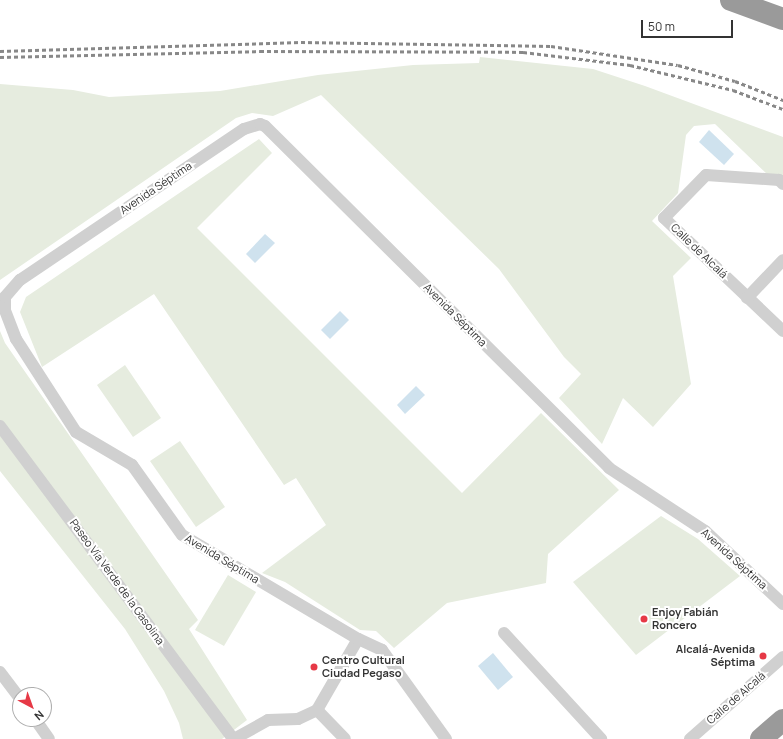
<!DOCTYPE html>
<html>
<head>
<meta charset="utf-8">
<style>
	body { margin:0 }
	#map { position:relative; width:783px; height:739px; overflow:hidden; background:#fff; font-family:Manrope,sans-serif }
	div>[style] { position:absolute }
	.green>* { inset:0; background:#e6ecdf }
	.water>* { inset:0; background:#cfe2ee }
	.street>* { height:12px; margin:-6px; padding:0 6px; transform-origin:6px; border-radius:6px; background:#d0d0d0 }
	.highway>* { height:22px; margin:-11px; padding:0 11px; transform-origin:11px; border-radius:11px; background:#9a9a9a }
	.rail>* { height:3px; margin-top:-1.5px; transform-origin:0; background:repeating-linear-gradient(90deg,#888 0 4px,transparent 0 7px) }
	.dots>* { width:11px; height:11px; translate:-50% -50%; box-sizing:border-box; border:2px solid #fff; border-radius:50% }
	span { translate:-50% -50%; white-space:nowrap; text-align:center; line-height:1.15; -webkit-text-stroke:4px #fff; paint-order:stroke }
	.street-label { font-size:11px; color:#333 }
	.poi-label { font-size:11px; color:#333; font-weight:700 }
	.left { translate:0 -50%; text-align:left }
	.right { translate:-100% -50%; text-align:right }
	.north { position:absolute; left:12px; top:687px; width:40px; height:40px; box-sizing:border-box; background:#fff; border:1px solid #adadad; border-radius:50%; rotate:139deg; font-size:11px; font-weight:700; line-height:16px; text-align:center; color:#333 }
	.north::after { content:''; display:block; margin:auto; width:14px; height:18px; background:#e63946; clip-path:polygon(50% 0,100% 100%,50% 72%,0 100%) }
	.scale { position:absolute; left:641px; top:20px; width:92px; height:18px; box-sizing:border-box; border:2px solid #333; border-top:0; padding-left:5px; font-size:12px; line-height:14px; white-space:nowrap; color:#333; -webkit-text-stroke:3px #fff; paint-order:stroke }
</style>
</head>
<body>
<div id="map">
	<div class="green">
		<i style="clip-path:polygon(480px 57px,593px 69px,645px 86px,783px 137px,783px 179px,768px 175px,715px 124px,694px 126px,686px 135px,678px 193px,652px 221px,691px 258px,673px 276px,691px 384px,653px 427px,623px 398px,602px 444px,559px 398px,581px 374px,564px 357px,499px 269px,321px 95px,273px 116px,252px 113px,236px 118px,0 280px,0 84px,73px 90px,109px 97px,220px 91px,318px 75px,413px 65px,479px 63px)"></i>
		<i style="clip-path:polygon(259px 139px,272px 153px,197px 228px,462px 493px,541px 413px,619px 490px,548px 554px,546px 583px,447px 603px,394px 648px,376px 631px,360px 630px,285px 582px,262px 573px,326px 525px,296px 478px,284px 485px,154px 294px,42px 367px,20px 312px,26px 297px)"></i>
		<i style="clip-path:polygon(0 331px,5px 343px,198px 620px,189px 629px,247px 720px,222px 739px,183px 739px,179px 723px,164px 691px,125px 629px,0 471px)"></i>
		<i style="clip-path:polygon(125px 365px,161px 418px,133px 437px,97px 385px)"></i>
		<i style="clip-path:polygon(180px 441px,225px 507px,196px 527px,150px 461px)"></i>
		<i style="clip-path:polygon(661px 516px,698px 539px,740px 576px,636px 655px,573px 582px)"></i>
		<i style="clip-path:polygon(228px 575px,256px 592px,224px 646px,195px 630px)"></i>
	</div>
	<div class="water">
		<i style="clip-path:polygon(709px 130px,734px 154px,724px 165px,699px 142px)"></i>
		<i style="clip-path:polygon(265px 234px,275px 243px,255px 263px,246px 254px)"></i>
		<i style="clip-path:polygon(340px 311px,349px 320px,330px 339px,321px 330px)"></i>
		<i style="clip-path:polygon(416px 386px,425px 395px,405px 414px,397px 405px)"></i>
		<i style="clip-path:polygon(493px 653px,513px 677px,498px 690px,478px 666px)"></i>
	</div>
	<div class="street">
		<i style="left:783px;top:184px;width:6px;rotate:-135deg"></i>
		<i style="left:779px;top:180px;width:73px;rotate:-176.1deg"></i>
		<i style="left:706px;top:175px;width:60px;rotate:134.3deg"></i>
		<i style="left:664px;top:218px;width:164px;rotate:43.5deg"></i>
		<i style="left:747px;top:298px;width:52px;rotate:-46.5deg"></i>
		<i style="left:0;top:426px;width:390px;rotate:53.3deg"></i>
		<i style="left:504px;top:633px;width:144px;rotate:47.5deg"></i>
		<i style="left:0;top:672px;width:34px;rotate:53deg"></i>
		<i style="left:317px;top:710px;width:40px;rotate:46deg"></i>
		<i style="left:35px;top:719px;width:24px;rotate:55deg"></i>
		<i style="left:234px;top:739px;width:39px;rotate:-29deg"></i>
		<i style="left:268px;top:720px;width:30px;rotate:-2deg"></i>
		<i style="left:298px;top:719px;width:21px;rotate:-25deg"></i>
		<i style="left:317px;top:710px;width:82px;rotate:-60deg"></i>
		<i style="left:446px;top:739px;width:110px;rotate:-125.7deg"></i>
		<i style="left:382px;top:650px;width:26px;rotate:-155deg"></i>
		<i style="left:358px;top:639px;width:204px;rotate:-149.4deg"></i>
		<i style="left:182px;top:535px;width:86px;rotate:-125.5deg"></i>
		<i style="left:132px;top:465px;width:65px;rotate:-149.5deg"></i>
		<i style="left:76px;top:432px;width:111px;rotate:-122.8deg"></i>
		<i style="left:16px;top:339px;width:31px;rotate:-111deg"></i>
		<i style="left:5px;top:310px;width:13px;rotate:-90deg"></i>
		<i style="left:5px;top:297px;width:23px;rotate:-49deg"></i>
		<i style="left:20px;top:280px;width:270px;rotate:-34deg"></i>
		<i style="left:244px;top:129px;width:17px;rotate:-17deg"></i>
		<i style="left:260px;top:124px;width:5px;rotate:22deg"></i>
		<i style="left:265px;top:126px;width:485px;rotate:44.8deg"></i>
		<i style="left:609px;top:468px;width:115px;rotate:33.3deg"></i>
		<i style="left:705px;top:531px;width:107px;rotate:43.1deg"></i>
		<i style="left:690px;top:739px;width:124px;rotate:-41.4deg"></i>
	</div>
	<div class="highway">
		<i style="left:731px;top:0;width:55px;rotate:20.1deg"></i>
		<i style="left:761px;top:739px;width:29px;rotate:-41deg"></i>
	</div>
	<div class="rail">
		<i style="left:0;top:51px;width:301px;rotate:-1.7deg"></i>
		<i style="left:301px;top:42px;width:250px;rotate:0.9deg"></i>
		<i style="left:551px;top:46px;width:128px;rotate:8.5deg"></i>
		<i style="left:678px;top:65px;width:59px;rotate:15.7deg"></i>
		<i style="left:735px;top:81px;width:52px;rotate:21.6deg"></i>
		<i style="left:0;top:57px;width:260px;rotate:-1.3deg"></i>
		<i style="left:260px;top:51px;width:263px;rotate:0.2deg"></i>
		<i style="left:523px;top:52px;width:108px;rotate:6.9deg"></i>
		<i style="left:630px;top:65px;width:106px;rotate:13.6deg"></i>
		<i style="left:733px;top:90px;width:53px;rotate:20.8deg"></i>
	</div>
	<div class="dots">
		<i style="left:644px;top:619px;background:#e63946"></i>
		<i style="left:763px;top:656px;background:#e63946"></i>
		<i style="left:314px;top:667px;background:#e63946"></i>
	</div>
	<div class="street-label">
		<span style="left:156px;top:188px;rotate:-34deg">Avenida Séptima</span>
		<span style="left:699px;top:251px;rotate:44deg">Calle de Alcalá</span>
		<span style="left:455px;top:315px;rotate:45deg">Avenida Séptima</span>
		<span style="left:222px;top:559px;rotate:31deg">Avenida Séptima</span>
		<span style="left:734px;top:559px;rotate:42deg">Avenida Séptima</span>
		<span style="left:117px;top:582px;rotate:54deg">Paseo Vía Verde de la Gasolina</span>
		<span style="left:736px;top:698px;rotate:-41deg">Calle de Alcalá</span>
	</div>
	<div class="poi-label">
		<span class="left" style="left:652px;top:619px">Enjoy Fabián<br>Roncero</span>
		<span class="right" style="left:755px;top:656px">Alcalá-Avenida<br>Séptima</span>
		<span class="left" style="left:322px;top:667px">Centro Cultural<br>Ciudad Pegaso</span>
	</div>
	<div class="north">N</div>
	<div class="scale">50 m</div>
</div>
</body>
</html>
